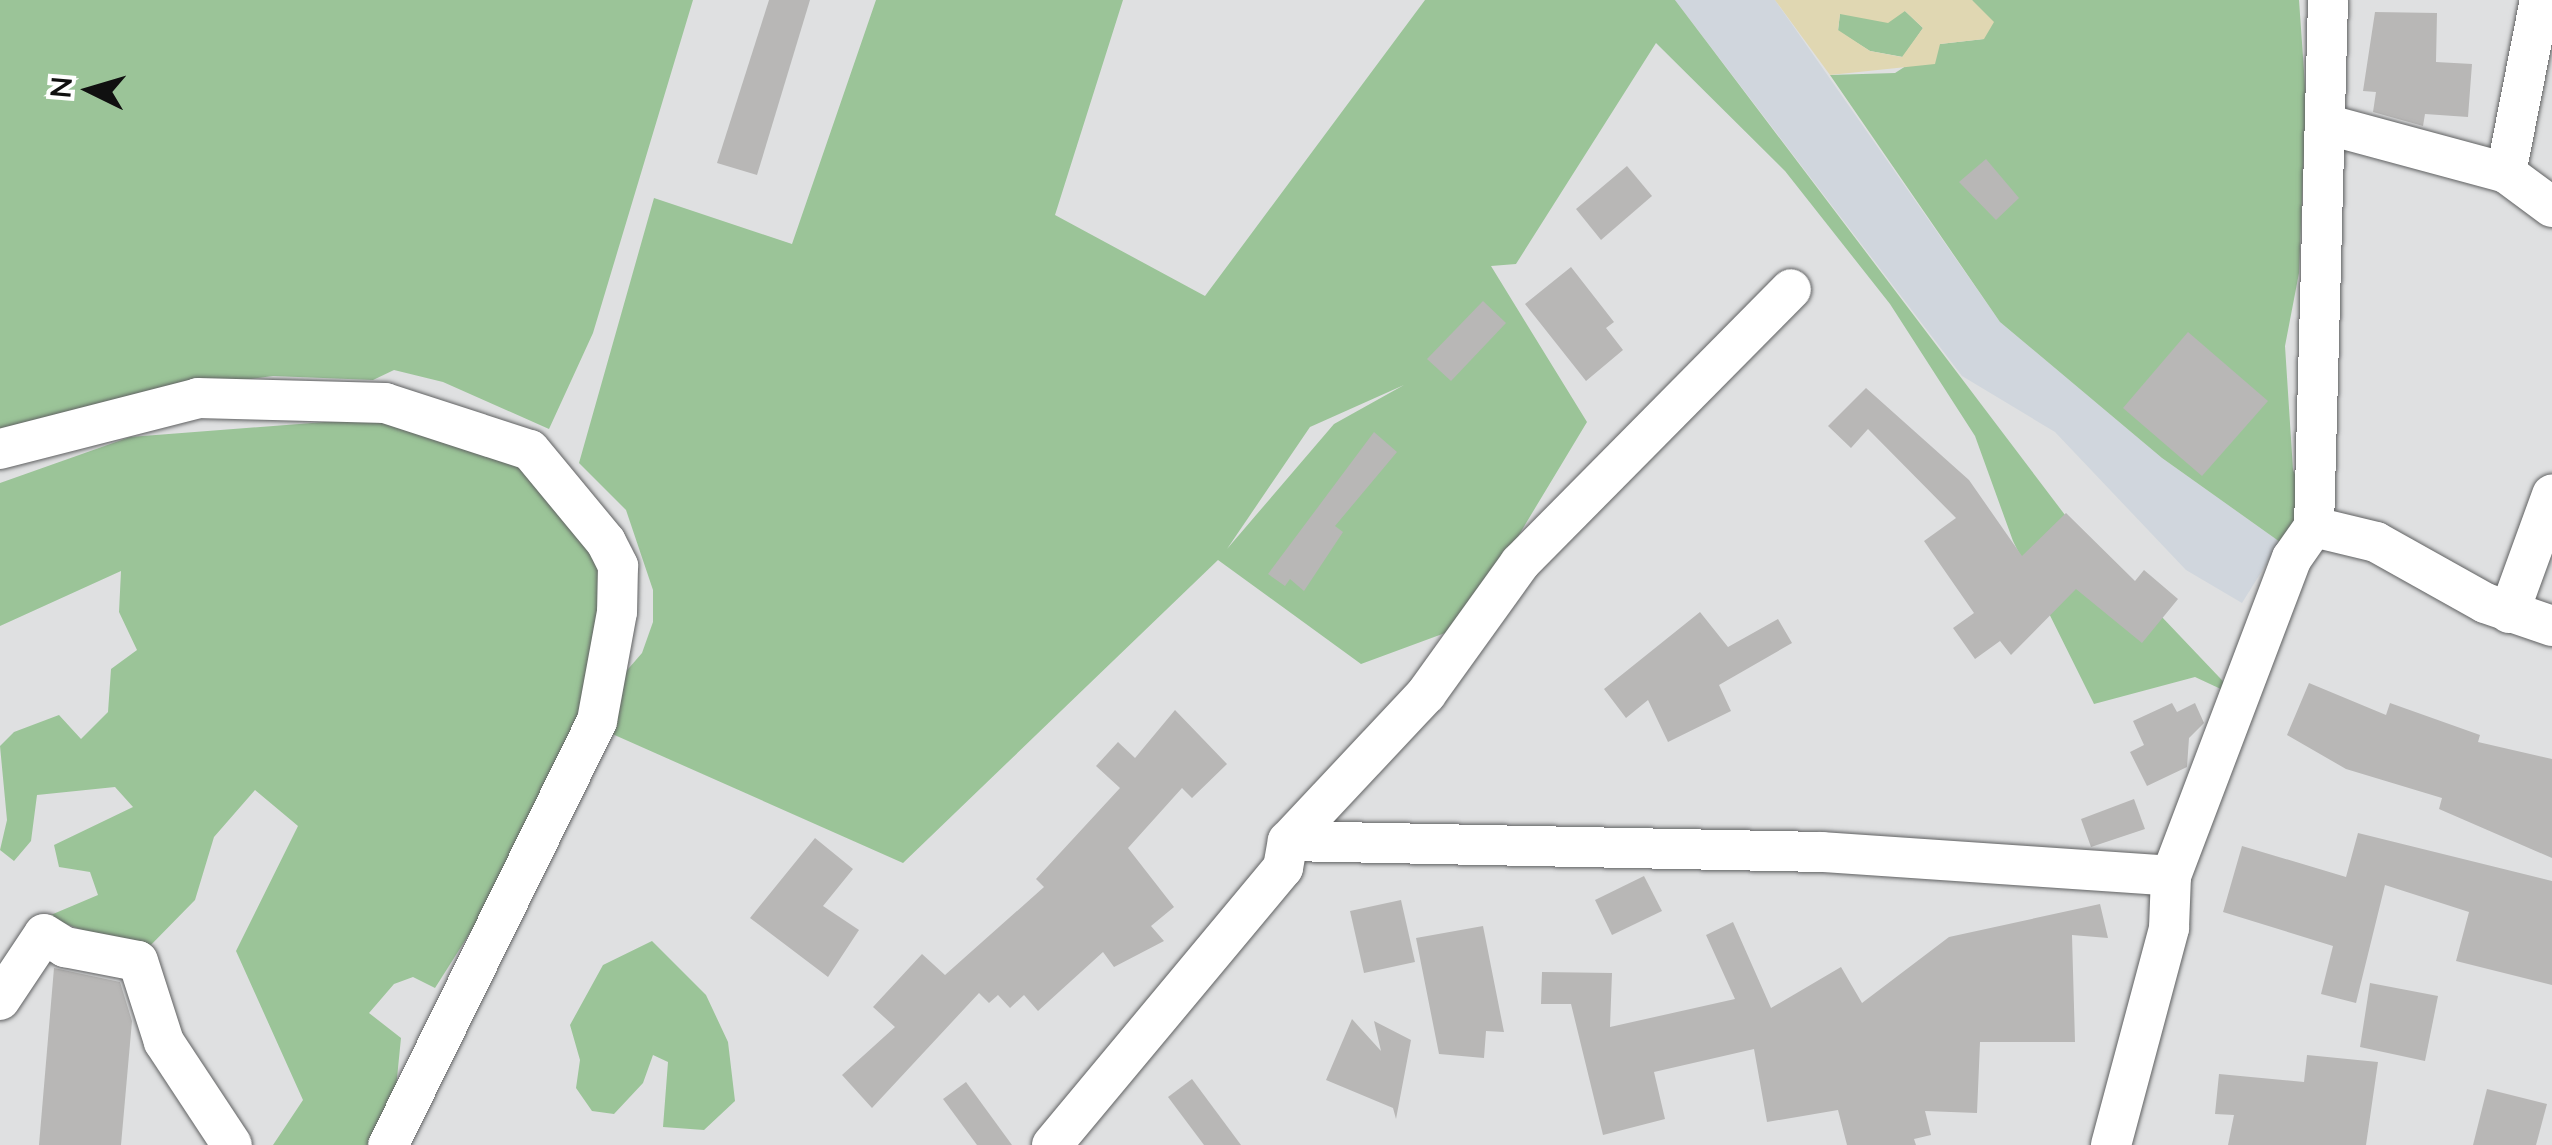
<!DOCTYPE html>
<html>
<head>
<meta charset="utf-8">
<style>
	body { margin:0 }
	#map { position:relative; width:2552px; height:1145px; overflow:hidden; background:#dfe0e1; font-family:Lato,sans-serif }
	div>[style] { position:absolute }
	.built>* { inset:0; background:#d0d6dd }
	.green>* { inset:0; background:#9bc498 }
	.sand>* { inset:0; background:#e0d7b2 }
	.building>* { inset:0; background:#b8b7b6 }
	.roads { filter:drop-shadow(0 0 2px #606162) drop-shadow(0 0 2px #606162) }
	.minor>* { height:40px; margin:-20px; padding:0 20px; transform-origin:20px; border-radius:20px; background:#fff }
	span { translate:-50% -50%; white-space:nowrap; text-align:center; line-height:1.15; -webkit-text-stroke:8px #fff; paint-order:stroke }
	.north { position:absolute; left:40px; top:40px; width:100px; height:100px; -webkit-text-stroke:8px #fff; paint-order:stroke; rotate:275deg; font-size:28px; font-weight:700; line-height:40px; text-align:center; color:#101010 }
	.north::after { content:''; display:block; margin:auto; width:35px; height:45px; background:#101010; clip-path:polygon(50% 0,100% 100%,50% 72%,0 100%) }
</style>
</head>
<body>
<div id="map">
	<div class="built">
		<i style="clip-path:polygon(1675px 0,1775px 0,2000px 322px,2162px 458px,2280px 542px,2242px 603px,2186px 570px,2055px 432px,1962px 376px)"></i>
	</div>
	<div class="green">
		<i style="clip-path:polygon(0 0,693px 0,593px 333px,549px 429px,443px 382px,394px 370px,373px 380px,273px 376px,152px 392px,0 444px)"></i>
		<i style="clip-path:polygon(evenodd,876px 0,1123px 0,1055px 215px,1205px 296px,1425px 0,1675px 0,2065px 515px,2238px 697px,2195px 677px,2094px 704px,2013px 541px,1975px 436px,1890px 304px,1785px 171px,1656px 43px,1516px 264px,1491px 266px,1587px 422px,1464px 626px,1361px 664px,1218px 560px,903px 863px,583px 721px,642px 653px,653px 622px,653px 590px,626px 510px,579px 463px,654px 198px,792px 244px,876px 0,1404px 385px,1334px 424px,1227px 549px,1310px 427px,1404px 385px)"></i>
		<i style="clip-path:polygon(1972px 0,2299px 0,2306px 100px,2299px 273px,2285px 346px,2293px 470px,2312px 512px,2280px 542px,2162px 458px,2000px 322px,1830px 75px,1895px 73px,1940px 44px,1984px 39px)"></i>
		<i style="clip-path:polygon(1905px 11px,1923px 28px,1903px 57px,1870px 51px,1838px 31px,1840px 13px)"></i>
		<i style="clip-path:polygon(402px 416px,541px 472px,613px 589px,586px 695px,513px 865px,435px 988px,413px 977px,394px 984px,369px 1013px,401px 1038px,396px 1088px,373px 1145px,273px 1145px,303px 1100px,236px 951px,298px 826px,255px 790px,214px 837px,195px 900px,144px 952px,46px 917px,98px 895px,90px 872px,59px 867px,54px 845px,133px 807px,115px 787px,37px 795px,31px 841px,14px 861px,0 850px,7px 820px,0 746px,14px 732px,59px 715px,81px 739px,108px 712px,111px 669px,137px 650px,119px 612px,121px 571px,0 626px,0 483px,130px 437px)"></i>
		<i style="clip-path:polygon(652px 941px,706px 995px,728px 1042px,735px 1101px,704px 1130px,663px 1127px,668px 1062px,653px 1055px,643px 1083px,614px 1114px,592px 1111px,576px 1088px,580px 1060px,570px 1025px,603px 965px)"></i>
	</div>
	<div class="sand">
		<i style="clip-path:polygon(evenodd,1775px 0,1972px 0,1994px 22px,1984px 39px,1940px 44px,1935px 64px,1830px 75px,1775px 0,1905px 11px,1923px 28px,1902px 57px,1870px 51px,1838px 30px,1840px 14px,1888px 23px,1905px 11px)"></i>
	</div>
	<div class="building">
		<i style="clip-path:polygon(769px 0,810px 0,757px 175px,717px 163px)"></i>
		<i style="clip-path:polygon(2375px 12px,2437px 13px,2436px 62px,2472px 64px,2468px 117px,2425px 114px,2423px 126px,2373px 112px,2376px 92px,2363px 91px)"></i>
		<i style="clip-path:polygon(1986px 159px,2019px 198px,1996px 220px,1959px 182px)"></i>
		<i style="clip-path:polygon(1627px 166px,1652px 196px,1601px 240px,1576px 209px)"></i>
		<i style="clip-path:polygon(1571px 267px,1614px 322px,1606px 328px,1623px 350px,1586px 381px,1525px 304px)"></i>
		<i style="clip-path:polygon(1483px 301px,1506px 323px,1451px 381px,1427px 359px)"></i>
		<i style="clip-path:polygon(2188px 332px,2268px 401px,2202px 476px,2123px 408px)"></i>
		<i style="clip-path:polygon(1866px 388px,1969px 480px,2022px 556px,2066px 513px,2135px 581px,2144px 570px,2178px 599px,2142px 643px,2076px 589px,2011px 655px,2000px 641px,1975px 659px,1953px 628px,1974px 613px,1924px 541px,1956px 518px,1868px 429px,1851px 448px,1828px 426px)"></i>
		<i style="clip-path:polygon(1374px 432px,1397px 452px,1335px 526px,1343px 532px,1304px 591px,1290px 579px,1285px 586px,1268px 574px)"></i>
		<i style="clip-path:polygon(1700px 612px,1728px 647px,1778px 619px,1792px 643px,1719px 685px,1731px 711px,1668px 742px,1648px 700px,1626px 718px,1604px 689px)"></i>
		<i style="clip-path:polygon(2309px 683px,2386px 715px,2390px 703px,2480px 735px,2478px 742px,2552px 759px,2552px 858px,2439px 809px,2442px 798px,2346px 769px,2287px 735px)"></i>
		<i style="clip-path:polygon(2172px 703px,2177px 712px,2195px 703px,2204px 723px,2189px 738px,2187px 767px,2147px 786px,2130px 752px,2144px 745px,2133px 721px)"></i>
		<i style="clip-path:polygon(1175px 710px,1227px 764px,1192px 798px,1182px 788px,1128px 848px,1174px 907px,1151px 926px,1164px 941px,1114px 967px,1103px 952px,1038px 1011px,1024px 995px,1010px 1008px,998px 995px,989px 1003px,979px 993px,872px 1108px,842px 1075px,895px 1027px,873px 1007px,922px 954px,945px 975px,1044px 887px,1036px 879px,1120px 788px,1096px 766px,1118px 742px,1135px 758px)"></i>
		<i style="clip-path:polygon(2134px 799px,2145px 829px,2091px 847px,2081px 819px)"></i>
		<i style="clip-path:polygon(2358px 833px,2552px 881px,2552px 985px,2456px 961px,2469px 912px,2385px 885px,2356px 1003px,2321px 994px,2333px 946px,2223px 912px,2242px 846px,2346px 877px)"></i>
		<i style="clip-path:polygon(815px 838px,853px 869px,823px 906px,859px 930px,828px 977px,750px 918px)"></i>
		<i style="clip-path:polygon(1644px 876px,1662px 911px,1612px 935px,1595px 900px)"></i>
		<i style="clip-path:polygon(1401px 900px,1415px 962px,1364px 973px,1350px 911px)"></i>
		<i style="clip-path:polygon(2100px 904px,2108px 938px,2072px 935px,2075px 1042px,1980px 1042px,1977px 1113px,1925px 1111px,1931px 1135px,1914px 1139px,1916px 1145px,1847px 1145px,1838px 1110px,1767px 1122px,1754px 1049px,1654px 1072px,1665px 1119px,1603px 1135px,1571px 1004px,1541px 1004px,1542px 972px,1612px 973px,1610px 1027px,1735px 999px,1706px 935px,1733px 922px,1771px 1008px,1841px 967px,1862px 1003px,1949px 937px)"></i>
		<i style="clip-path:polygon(1483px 926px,1504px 1032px,1486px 1031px,1484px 1058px,1439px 1054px,1416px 938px)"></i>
		<i style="clip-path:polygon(54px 968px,120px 982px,132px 1021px,121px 1145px,39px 1145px)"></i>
		<i style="clip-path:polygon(2370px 983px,2438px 996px,2425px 1061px,2360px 1047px)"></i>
		<i style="clip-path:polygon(1352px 1019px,1381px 1051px,1374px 1021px,1411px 1040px,1396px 1119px,1393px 1108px,1326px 1080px)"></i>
		<i style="clip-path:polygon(2307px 1055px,2378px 1062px,2366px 1145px,2228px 1145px,2234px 1115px,2215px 1114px,2219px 1074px,2304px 1082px)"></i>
		<i style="clip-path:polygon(1192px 1079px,1241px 1145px,1204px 1145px,1168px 1097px)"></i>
		<i style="clip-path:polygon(966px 1082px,1012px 1145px,977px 1145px,943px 1099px)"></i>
		<i style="clip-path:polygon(2487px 1089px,2547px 1104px,2536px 1145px,2473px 1145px)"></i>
	</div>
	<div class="roads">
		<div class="minor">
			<i style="left:2328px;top:0;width:527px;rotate:91.52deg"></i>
			<i style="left:2314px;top:527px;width:64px;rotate:13.6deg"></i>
			<i style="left:2376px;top:542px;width:125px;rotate:29.2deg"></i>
			<i style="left:2485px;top:603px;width:71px;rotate:18.9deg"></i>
			<i style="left:2325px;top:124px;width:188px;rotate:15.1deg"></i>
			<i style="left:2506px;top:173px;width:57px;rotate:36.5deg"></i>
			<i style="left:2506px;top:173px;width:176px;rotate:-78.9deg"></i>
			<i style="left:0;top:449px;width:204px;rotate:-14.4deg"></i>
			<i style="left:198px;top:398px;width:187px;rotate:1.5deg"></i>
			<i style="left:385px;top:403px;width:152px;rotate:18deg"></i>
			<i style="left:530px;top:450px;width:119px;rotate:50.4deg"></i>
			<i style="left:606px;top:542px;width:27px;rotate:63deg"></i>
			<i style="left:618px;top:566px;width:46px;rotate:91.2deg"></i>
			<i style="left:617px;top:612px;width:111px;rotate:100.4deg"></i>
			<i style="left:597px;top:721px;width:473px;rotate:116.2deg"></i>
			<i style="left:2509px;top:613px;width:126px;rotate:-70deg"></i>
			<i style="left:1288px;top:841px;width:534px;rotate:1.18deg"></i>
			<i style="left:1822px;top:852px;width:350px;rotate:3.9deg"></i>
			<i style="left:0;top:1000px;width:79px;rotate:-56.3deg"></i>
			<i style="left:44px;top:934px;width:25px;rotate:32deg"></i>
			<i style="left:65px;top:947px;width:74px;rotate:10.9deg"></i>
			<i style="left:138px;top:961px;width:85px;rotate:72.2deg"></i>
			<i style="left:164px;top:1042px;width:123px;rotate:56.6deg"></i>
			<i style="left:1052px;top:1145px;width:361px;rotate:-50.2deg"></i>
			<i style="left:1283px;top:868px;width:27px;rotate:-80deg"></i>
			<i style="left:1288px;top:841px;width:202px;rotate:-46.8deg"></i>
			<i style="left:1426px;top:694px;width:161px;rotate:-54.3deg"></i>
			<i style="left:1520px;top:563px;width:385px;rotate:-45.3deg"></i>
			<i style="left:2111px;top:1145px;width:225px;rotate:-75deg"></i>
			<i style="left:2169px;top:928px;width:52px;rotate:-87.8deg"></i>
			<i style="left:2171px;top:876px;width:340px;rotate:-69.2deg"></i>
			<i style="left:2292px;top:558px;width:38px;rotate:-55deg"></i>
		</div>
	</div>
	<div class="north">N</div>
</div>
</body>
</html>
